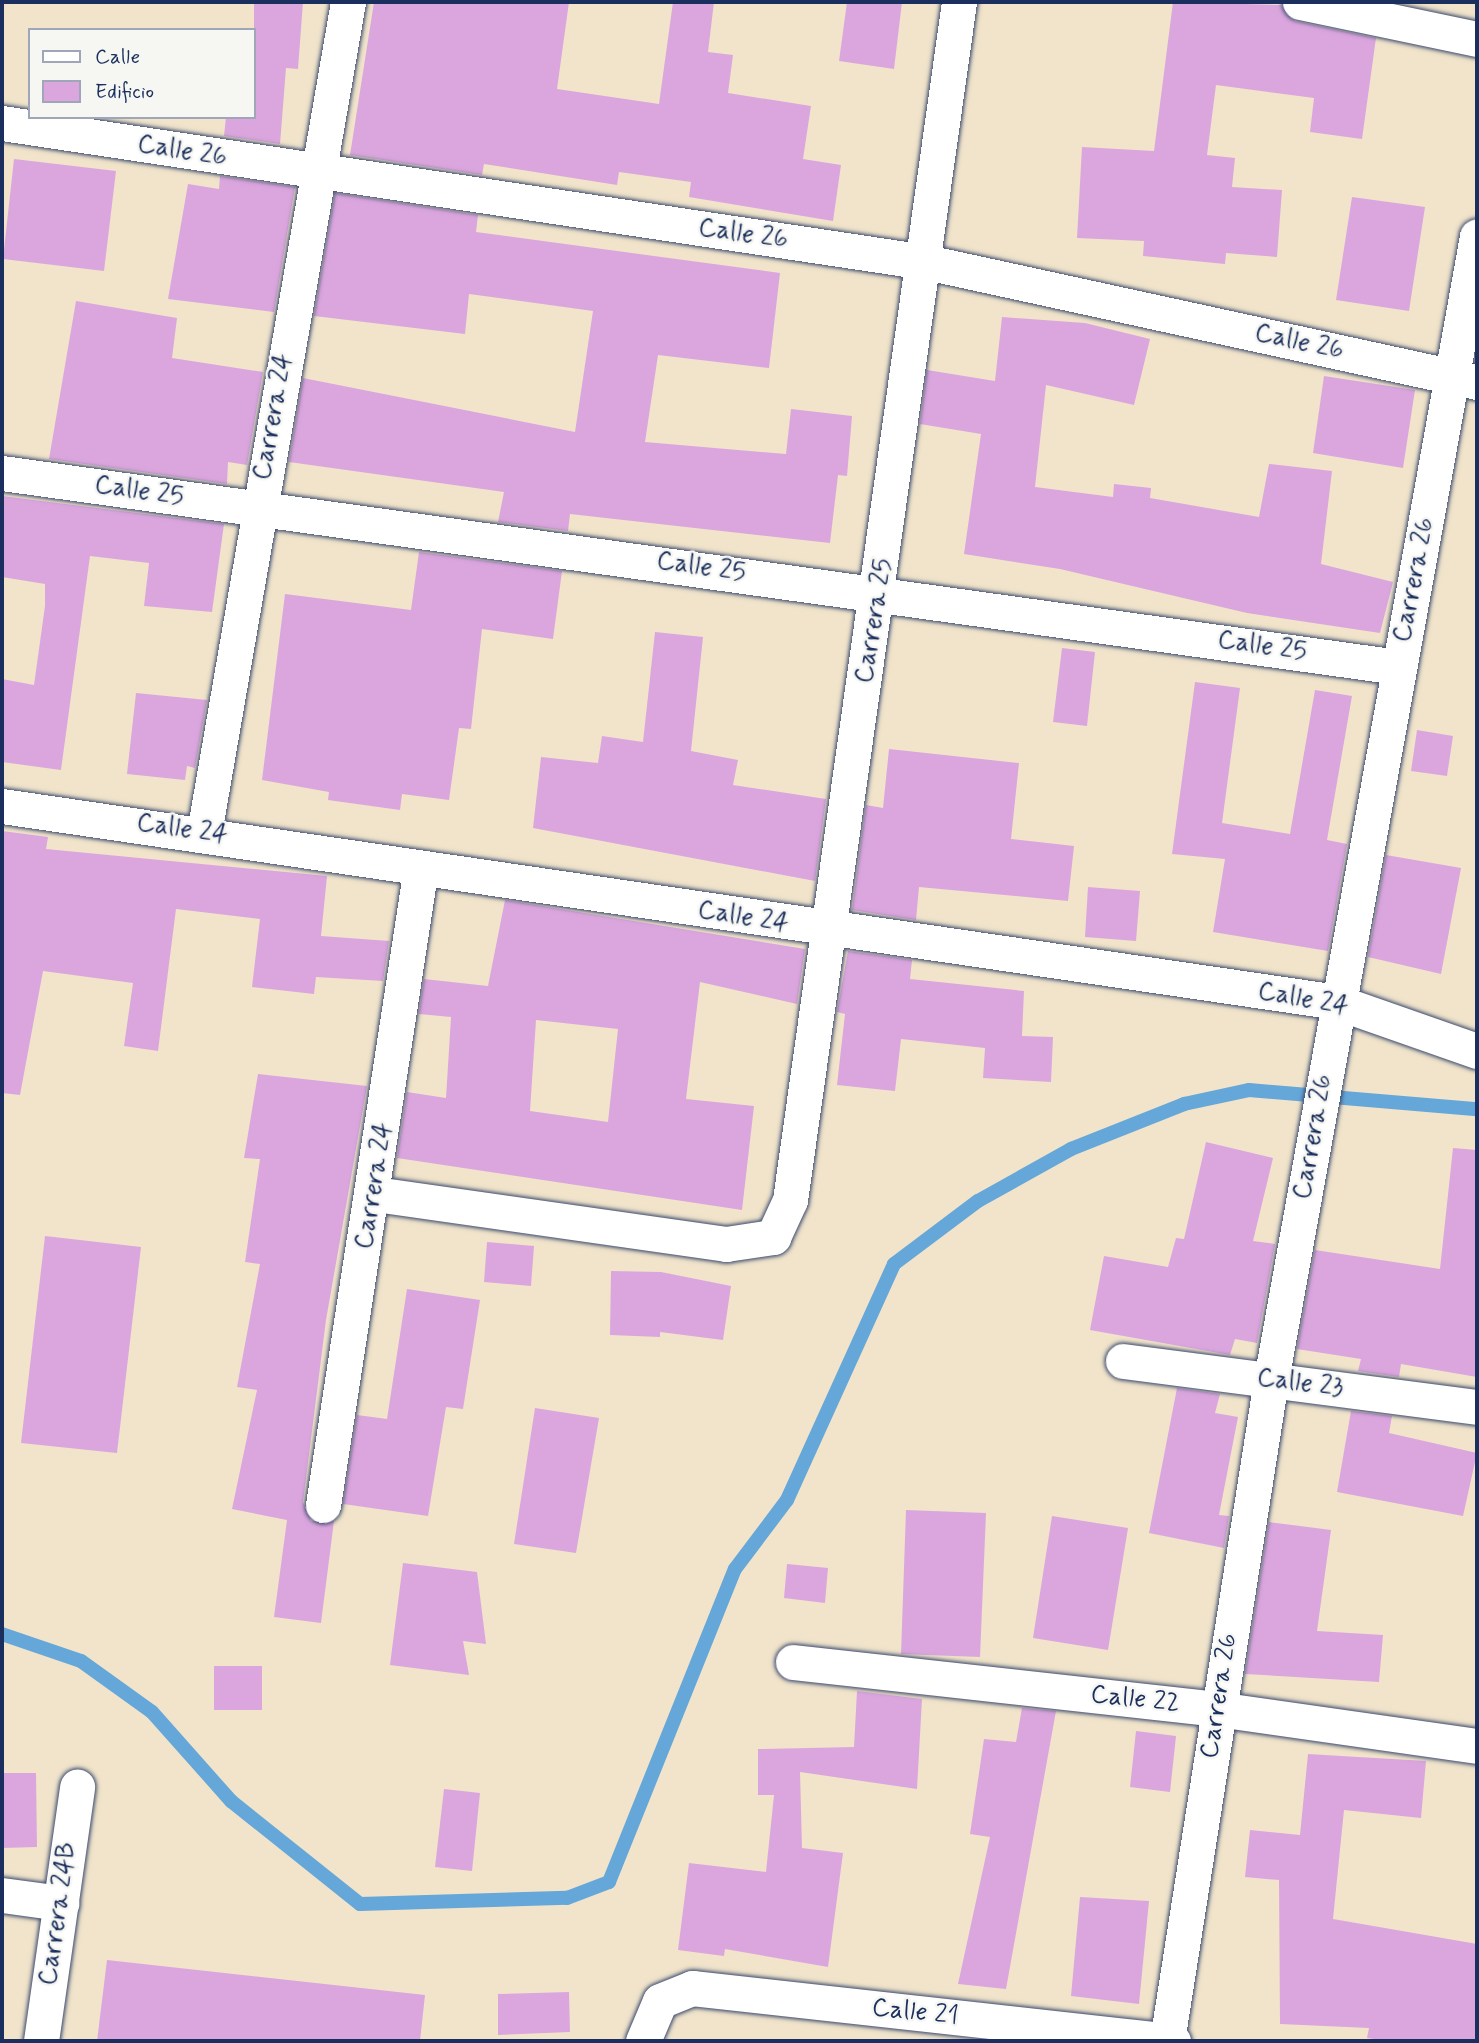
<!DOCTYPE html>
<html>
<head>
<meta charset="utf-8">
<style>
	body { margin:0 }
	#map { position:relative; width:1479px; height:2043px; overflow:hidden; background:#f1e4cb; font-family:Mynerve,sans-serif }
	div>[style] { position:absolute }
	.stream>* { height:14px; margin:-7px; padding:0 7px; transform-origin:7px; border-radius:7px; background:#65a7d9 }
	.building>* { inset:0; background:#dba6de }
	.roads { filter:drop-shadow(0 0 2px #3b4a6e) drop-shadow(0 0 2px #3b4a6e) }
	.minor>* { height:35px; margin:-17.5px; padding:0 17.5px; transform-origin:17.5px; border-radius:17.5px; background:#fff }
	span { translate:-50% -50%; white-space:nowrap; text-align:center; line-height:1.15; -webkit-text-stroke:5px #f6f6f2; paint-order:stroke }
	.street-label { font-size:26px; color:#1b2f5e }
	.frame { position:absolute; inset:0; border:4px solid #1b2f5e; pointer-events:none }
	.legend { position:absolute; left:28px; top:28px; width:228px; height:91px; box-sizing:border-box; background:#f6f6f2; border:2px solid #9ea6b7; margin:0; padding:9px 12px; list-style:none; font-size:21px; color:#1b2f5e }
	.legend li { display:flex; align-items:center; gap:14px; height:35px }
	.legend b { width:35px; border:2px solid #9ea6b7 }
</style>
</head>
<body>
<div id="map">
	<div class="stream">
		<i style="left:2px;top:1634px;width:83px;rotate:18.9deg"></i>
		<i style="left:81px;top:1661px;width:87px;rotate:35.7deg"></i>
		<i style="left:152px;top:1712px;width:119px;rotate:48.4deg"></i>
		<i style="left:231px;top:1801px;width:165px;rotate:38.6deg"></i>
		<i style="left:360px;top:1904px;width:207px;rotate:-1.7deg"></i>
		<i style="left:567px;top:1898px;width:45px;rotate:-20.9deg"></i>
		<i style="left:609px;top:1882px;width:337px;rotate:-68.1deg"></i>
		<i style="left:735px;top:1569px;width:86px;rotate:-53deg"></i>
		<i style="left:787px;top:1500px;width:259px;rotate:-65.6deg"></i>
		<i style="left:894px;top:1264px;width:105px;rotate:-36.9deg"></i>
		<i style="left:978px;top:1201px;width:107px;rotate:-29.2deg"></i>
		<i style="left:1071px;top:1149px;width:122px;rotate:-21.7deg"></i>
		<i style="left:1184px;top:1104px;width:66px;rotate:-12.2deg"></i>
		<i style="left:1249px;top:1090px;width:229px;rotate:4.8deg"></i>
	</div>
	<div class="building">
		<i style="clip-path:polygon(254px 2px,303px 2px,298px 69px,286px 68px,280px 144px,224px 136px,226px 117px,254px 117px)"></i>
		<i style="clip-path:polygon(374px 2px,569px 2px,557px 89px,659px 104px,673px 2px,714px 2px,708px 52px,733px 55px,728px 93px,811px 106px,803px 159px,841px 165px,833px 221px,689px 197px,691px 182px,619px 172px,617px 185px,484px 164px,482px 175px,350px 155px)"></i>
		<i style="clip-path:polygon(847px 2px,902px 2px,894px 69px,839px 61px)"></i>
		<i style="clip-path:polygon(1173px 2px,1281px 5px,1295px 21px,1376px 38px,1362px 139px,1310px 132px,1314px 98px,1216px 85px,1207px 155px,1235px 158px,1232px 187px,1282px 190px,1277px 257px,1226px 253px,1225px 264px,1143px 256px,1144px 241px,1077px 238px,1082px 147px,1154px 151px)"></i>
		<i style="clip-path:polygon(14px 159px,116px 171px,104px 271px,3px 259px)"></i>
		<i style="clip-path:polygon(220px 176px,295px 187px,274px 312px,168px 299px,188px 184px,219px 189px)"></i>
		<i style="clip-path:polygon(335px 193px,478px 215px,476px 232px,780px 273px,769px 368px,658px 355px,645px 442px,786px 454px,791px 409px,852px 416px,847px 476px,838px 475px,830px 543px,570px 514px,568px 531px,498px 522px,504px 492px,289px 462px,303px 378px,575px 432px,593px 311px,469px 294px,465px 334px,314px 316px)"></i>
		<i style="clip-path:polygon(1352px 197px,1425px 207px,1409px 311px,1336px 300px)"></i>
		<i style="clip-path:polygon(76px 301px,177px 318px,172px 358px,263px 372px,247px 465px,228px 462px,227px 484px,49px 459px)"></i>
		<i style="clip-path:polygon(1002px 317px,1085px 323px,1150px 339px,1134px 405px,1046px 385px,1035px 487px,1113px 497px,1114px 484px,1151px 488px,1150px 498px,1259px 517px,1269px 464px,1332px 471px,1321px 564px,1393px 582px,1380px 633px,1247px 613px,1060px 569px,964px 554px,981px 434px,920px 424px,927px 370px,995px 381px)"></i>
		<i style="clip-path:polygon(1324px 376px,1415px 390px,1403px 468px,1313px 453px)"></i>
		<i style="clip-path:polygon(2px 496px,224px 524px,212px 612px,144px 606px,149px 563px,90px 556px,61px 770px,2px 762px,2px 679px,34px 685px,45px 606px,45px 584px,2px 577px)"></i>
		<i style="clip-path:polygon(419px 552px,562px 571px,553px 639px,482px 629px,471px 729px,459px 728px,449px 800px,402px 794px,400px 810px,328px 800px,329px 792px,262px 780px,285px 594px,411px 610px)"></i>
		<i style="clip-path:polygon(655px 632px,703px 637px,691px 751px,738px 760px,733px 785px,826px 799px,815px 881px,533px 828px,541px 757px,598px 763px,602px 736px,643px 742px)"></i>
		<i style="clip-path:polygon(1062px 648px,1095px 652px,1087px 726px,1053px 722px)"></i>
		<i style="clip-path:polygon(1195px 682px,1240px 688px,1222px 823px,1290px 834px,1315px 690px,1352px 696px,1327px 840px,1347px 844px,1328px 951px,1213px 932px,1225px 859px,1172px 854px)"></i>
		<i style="clip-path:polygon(136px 693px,207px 700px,195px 768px,187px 766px,185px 780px,127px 774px)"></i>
		<i style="clip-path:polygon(1417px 730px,1453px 736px,1447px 776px,1411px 771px)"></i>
		<i style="clip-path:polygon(889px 749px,1019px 763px,1011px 839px,1074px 846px,1068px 901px,919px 887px,916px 920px,852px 910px,866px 805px,883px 808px)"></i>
		<i style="clip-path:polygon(2px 831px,48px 837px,46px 849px,327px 876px,321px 936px,389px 941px,383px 981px,316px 977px,314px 994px,252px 987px,260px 919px,176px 909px,158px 1051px,124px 1046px,133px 983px,43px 971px,20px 1095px,2px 1093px)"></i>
		<i style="clip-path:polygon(1386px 855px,1461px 868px,1441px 974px,1368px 957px)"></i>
		<i style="clip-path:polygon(1088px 887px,1140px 891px,1136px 941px,1085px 937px)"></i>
		<i style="clip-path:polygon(evenodd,505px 900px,805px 949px,797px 1004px,700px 982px,686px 1099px,754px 1106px,742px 1210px,397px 1158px,407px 1092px,446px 1098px,451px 1017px,419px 1014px,424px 979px,488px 986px,505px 900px,536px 1020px,618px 1029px,608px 1122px,530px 1111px,536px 1020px)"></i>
		<i style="clip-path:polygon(848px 951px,912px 960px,910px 979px,1024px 991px,1022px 1036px,1053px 1037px,1051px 1082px,983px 1078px,985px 1048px,901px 1039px,895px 1091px,837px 1085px,845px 1014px,837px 1012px)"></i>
		<i style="clip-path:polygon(258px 1074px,367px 1086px,326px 1320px,303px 1502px,311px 1521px,334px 1521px,321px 1623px,274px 1617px,287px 1520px,232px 1509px,257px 1390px,237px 1387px,260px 1264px,245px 1262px,260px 1159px,244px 1158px)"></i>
		<i style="clip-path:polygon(1206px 1142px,1273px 1158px,1253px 1241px,1275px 1244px,1257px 1343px,1235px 1339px,1230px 1355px,1090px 1330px,1104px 1256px,1168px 1267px,1176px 1238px,1184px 1239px)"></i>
		<i style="clip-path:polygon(1453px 1148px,1477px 1150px,1477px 1377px,1401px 1364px,1399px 1377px,1358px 1371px,1361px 1359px,1297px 1349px,1315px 1250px,1440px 1269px)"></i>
		<i style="clip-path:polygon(45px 1236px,141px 1247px,117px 1453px,21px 1443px)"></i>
		<i style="clip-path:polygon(487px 1242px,534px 1246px,531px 1286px,484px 1282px)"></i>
		<i style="clip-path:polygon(611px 1271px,661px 1272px,731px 1286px,723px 1340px,660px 1332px,660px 1337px,610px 1335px)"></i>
		<i style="clip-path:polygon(407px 1289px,480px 1300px,463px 1409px,446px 1407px,428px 1516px,343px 1504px,357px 1415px,387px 1419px)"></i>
		<i style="clip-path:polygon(1177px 1388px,1220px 1394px,1215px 1413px,1238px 1417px,1219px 1515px,1229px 1516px,1224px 1548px,1149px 1533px)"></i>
		<i style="clip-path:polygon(535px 1408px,599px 1418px,576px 1553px,514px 1544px)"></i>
		<i style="clip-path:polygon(1351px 1411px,1392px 1416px,1389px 1433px,1477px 1453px,1463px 1516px,1337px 1492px)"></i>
		<i style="clip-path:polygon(906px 1510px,986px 1513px,980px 1657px,901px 1654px)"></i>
		<i style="clip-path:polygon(1052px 1516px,1128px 1528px,1108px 1650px,1033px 1638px)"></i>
		<i style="clip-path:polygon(1269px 1522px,1331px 1530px,1317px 1631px,1383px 1635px,1379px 1682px,1245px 1674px)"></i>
		<i style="clip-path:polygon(403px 1563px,477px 1572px,486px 1644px,463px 1641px,469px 1675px,390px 1665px)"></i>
		<i style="clip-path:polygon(787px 1564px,828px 1568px,825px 1603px,784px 1598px)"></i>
		<i style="clip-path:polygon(214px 1666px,262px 1666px,262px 1710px,214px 1710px)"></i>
		<i style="clip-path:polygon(857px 1691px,922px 1699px,917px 1789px,800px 1772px,802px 1848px,843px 1853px,828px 1967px,725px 1949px,724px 1956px,678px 1950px,689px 1863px,766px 1872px,774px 1795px,758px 1795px,758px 1749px,854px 1747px)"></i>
		<i style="clip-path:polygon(1022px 1708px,1056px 1711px,1006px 1989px,958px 1984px,990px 1837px,970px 1834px,984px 1739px,1016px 1742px)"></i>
		<i style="clip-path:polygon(1136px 1731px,1176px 1736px,1170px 1792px,1130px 1787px)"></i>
		<i style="clip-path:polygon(1308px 1754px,1426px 1761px,1421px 1818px,1344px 1810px,1333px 1919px,1477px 1944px,1477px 2041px,1388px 2041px,1367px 2038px,1369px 2028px,1280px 2024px,1279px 1880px,1245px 1877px,1250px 1830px,1300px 1835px)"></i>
		<i style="clip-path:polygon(2px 1773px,36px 1773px,37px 1847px,2px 1848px)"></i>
		<i style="clip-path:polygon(444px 1789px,480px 1793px,472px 1871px,435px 1867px)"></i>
		<i style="clip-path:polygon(1080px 1897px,1149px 1901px,1139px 2004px,1071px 1996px)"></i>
		<i style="clip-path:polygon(107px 1960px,425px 1995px,420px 2041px,97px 2041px)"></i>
		<i style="clip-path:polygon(569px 1992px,570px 2032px,498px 2035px,498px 1994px)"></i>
	</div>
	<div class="roads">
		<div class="minor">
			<i style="left:1300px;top:2px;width:181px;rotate:11.8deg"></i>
			<i style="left:2px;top:123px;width:934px;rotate:8.56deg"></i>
			<i style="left:926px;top:262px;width:564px;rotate:12.29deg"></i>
			<i style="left:2px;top:473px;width:1410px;rotate:7.91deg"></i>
			<i style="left:2px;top:806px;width:1349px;rotate:8.35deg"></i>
			<i style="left:1337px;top:1002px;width:148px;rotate:19.3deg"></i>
			<i style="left:204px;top:833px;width:843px;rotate:-80.17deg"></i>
			<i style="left:375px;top:1194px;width:355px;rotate:8.1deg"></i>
			<i style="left:726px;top:1244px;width:48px;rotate:-8.5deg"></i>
			<i style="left:773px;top:1237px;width:41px;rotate:-65.3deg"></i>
			<i style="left:790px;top:1200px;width:1210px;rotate:-81.97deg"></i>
			<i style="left:1123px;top:1361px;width:357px;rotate:7.4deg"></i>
			<i style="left:323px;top:1505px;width:645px;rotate:-81.27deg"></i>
			<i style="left:793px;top:1662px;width:427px;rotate:6.3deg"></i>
			<i style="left:1217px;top:1709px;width:263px;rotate:8.1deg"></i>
			<i style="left:2px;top:1895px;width:60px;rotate:7.7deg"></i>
			<i style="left:41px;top:2041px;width:257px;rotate:-81.9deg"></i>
			<i style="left:643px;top:2041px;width:43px;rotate:-67deg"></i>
			<i style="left:660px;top:2001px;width:35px;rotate:-22deg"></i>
			<i style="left:692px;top:1988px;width:484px;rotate:6.3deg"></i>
			<i style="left:1167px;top:2041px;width:669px;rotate:-81.06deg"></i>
			<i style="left:1271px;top:1380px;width:1162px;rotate:-79.79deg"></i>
		</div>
	</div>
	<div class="street-label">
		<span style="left:182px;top:152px;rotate:9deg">Calle 26</span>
		<span style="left:743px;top:235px;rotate:8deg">Calle 26</span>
		<span style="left:1299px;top:343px;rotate:12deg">Calle 26</span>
		<span style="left:274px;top:417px;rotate:-80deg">Carrera 24</span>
		<span style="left:139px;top:492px;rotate:8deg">Calle 25</span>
		<span style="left:701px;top:568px;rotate:8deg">Calle 25</span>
		<span style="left:1415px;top:580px;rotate:-79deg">Carrera 26</span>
		<span style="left:875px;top:621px;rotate:-81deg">Carrera 25</span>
		<span style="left:1262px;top:647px;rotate:8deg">Calle 25</span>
		<span style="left:182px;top:830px;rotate:8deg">Calle 24</span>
		<span style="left:743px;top:918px;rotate:9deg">Calle 24</span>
		<span style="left:1303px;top:1000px;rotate:10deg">Calle 24</span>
		<span style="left:1314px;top:1137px;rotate:-80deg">Carrera 26</span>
		<span style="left:375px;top:1186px;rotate:-81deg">Carrera 24</span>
		<span style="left:1300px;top:1384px;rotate:7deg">Calle 23</span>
		<span style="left:1220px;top:1696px;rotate:-81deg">Carrera 26</span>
		<span style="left:1135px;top:1700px;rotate:6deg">Calle 22</span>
		<span style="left:59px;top:1914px;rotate:-82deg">Carrera 24B</span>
		<span style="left:915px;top:2013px;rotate:6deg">Calle 21</span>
	</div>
	<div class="frame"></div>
	<ul class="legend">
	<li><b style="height:9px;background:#fff"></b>Calle</li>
	<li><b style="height:19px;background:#dba6de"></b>Edificio</li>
	</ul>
</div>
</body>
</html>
